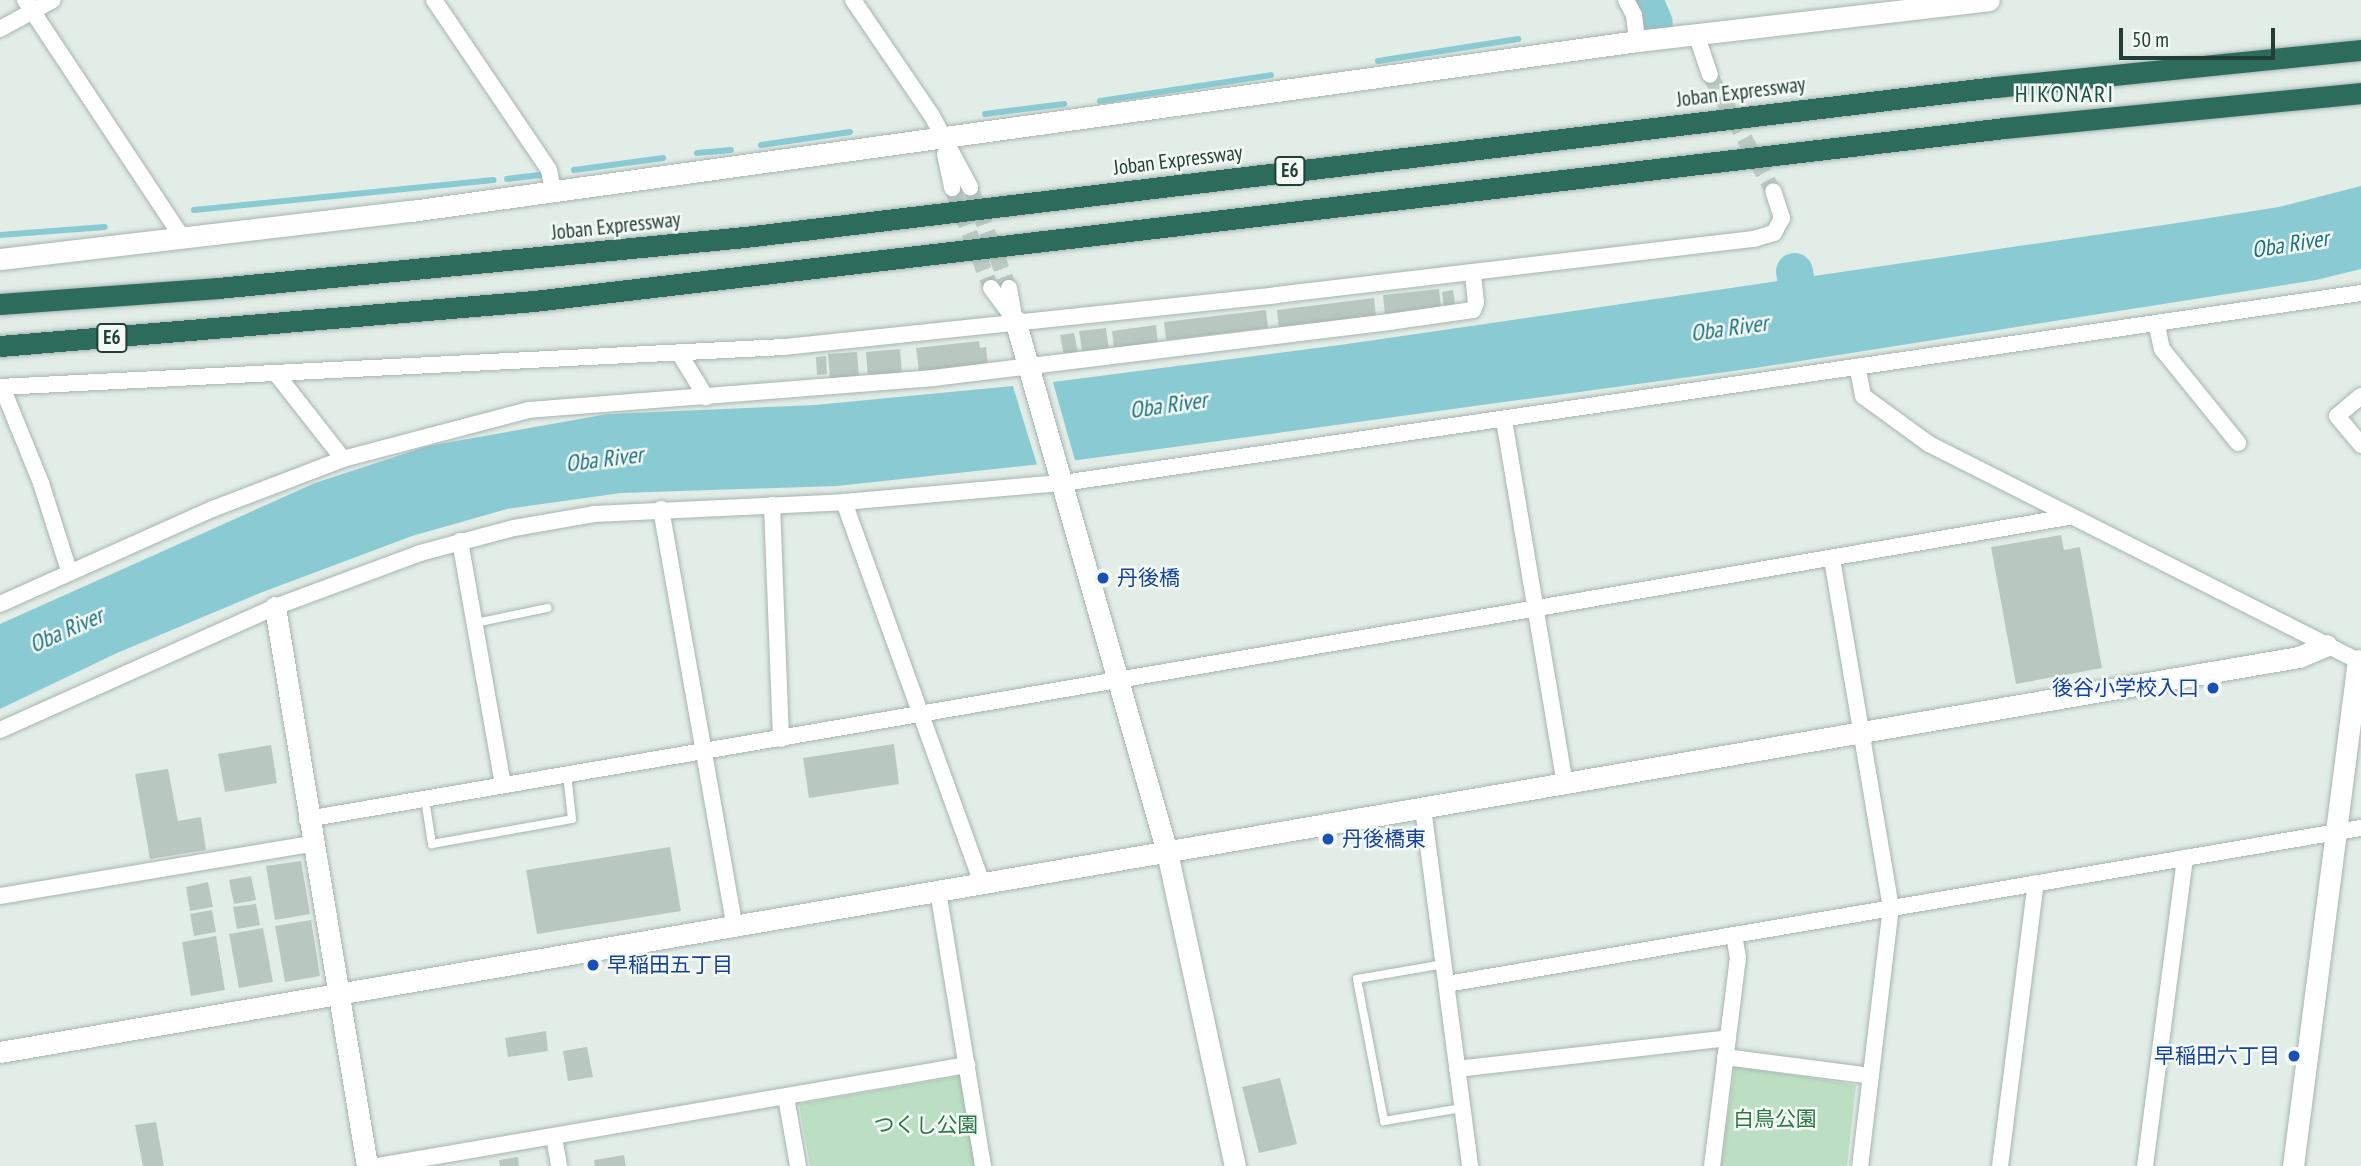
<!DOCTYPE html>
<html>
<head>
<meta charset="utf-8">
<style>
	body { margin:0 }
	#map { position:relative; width:2361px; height:1166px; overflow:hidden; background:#e3ede8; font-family:"PT Sans Narrow","Noto Sans JP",sans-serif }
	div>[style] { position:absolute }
	.green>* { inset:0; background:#bcdfc3 }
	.water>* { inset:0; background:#8acbd3 }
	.pier>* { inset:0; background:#e3ede8 }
	.stream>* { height:6px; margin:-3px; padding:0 3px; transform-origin:3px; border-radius:3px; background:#8acbd3 }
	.river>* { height:37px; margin:-18.5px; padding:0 18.5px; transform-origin:18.5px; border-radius:18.5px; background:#8acbd3 }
	.building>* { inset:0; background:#b8c8c1 }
	.minor-tunnel>* { height:16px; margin-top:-8px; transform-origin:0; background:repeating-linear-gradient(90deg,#bccac4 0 16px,transparent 0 24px) }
	.roads { filter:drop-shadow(0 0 2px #a5b5af) drop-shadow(0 0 2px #a5b5af) }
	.service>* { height:8px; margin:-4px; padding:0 4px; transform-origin:4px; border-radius:4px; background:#fff }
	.minor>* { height:16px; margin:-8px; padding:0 8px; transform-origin:8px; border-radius:8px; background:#fff }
	.tertiary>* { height:21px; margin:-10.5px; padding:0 10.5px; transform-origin:10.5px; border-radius:10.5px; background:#fff }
	.motorway>* { height:21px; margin:-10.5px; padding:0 10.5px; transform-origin:10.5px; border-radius:10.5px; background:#2d6c5c }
	.dots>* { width:19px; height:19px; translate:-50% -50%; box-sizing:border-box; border:4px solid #f4f9f6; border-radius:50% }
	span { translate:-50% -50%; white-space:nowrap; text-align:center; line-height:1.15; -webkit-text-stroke:5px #f4f9f6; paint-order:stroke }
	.shield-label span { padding:2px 5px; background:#f4f9f6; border:2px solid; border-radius:5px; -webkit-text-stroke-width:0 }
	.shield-label { font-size:19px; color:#223f36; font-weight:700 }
	.street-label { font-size:21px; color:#223f36 }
	.transit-label { font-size:21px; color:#164399 }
	.left { translate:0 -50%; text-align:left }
	.right { translate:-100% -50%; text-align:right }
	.park-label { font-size:21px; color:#2b7745 }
	.water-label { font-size:23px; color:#1b717d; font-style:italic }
	.quarter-label { font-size:24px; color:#1d5242; letter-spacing:2px }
	.scale { position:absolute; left:2119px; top:28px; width:156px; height:32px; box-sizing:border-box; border:4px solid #223f36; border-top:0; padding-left:9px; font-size:21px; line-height:24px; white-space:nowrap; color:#223f36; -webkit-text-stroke:5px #f4f9f6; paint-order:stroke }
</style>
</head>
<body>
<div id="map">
	<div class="green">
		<i style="clip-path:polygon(1735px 1066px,1856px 1085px,1847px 1166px,1721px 1166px)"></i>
		<i style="clip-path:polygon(961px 1076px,975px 1166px,810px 1166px,799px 1104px)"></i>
	</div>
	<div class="water">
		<i style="clip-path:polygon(2361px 186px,2361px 269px,2316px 280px,1755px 368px,1078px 460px,837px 486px,621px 493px,507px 509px,412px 536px,260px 593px,117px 653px,0 709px,0 624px,315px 483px,428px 446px,608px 414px,815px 405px,1053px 382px,1340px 345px,2177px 223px,2279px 207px)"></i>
	</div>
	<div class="pier">
		<i style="clip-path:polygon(1052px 379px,1076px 464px,1038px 468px,1012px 383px)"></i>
	</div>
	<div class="stream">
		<i style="left:1378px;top:61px;width:142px;rotate:-8.9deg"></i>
		<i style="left:1100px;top:101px;width:173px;rotate:-8.6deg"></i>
		<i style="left:985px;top:114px;width:80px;rotate:-7.2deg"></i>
		<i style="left:761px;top:145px;width:90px;rotate:-8.3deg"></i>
		<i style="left:697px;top:153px;width:34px;rotate:-5deg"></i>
		<i style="left:574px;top:170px;width:90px;rotate:-7.7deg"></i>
		<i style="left:507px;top:179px;width:33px;rotate:-7deg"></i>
		<i style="left:194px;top:210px;width:301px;rotate:-5.7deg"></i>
		<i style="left:0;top:235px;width:105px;rotate:-4.4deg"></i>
	</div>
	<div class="river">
		<i style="left:1644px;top:0;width:24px;rotate:66deg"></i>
		<i style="left:1794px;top:271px;width:48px;rotate:80.3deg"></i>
	</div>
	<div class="building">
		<i style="clip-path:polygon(1439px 289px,1441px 308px,1385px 314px,1383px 295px)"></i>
		<i style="clip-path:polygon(1453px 290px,1455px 305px,1444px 307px,1442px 292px)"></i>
		<i style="clip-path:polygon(1374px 298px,1376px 317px,1279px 330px,1277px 310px)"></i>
		<i style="clip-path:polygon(1266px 310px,1268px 328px,1166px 340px,1164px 322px)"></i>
		<i style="clip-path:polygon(1156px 325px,1158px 343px,1114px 348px,1112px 331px)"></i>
		<i style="clip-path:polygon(1106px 328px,1109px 350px,1086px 354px,1082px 350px,1079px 331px)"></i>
		<i style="clip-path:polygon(1074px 333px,1078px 353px,1064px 356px,1060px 335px)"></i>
		<i style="clip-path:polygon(979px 341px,980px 348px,986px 347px,988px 365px,919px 371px,916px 348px)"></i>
		<i style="clip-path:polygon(900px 349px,902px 374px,868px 377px,866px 352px)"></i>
		<i style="clip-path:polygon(857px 352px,859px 376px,830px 379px,828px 354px)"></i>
		<i style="clip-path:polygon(826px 356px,827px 374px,817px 375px,816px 357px)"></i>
		<i style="clip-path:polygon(2061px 535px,2064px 550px,2080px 547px,2102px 668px,2016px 684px,1991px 547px)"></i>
		<i style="clip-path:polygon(894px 744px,899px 784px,809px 798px,803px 758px)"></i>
		<i style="clip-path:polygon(271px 745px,277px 783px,225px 792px,218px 754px)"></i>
		<i style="clip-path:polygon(168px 769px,178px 821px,201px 817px,206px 850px,150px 859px,135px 774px)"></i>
		<i style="clip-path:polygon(670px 847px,681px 911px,537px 934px,526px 870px)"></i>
		<i style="clip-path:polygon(301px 861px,310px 914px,275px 920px,266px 866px)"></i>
		<i style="clip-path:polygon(251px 876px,256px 900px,234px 904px,229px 880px)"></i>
		<i style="clip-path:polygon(208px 882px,213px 907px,190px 911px,186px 887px)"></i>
		<i style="clip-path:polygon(256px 904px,260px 925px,237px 929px,233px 907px)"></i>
		<i style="clip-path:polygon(212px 910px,216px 932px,194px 936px,190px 914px)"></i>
		<i style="clip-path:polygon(311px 920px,320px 976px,285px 982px,275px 926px)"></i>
		<i style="clip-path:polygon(263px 928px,273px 982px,239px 988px,229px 934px)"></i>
		<i style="clip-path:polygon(216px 936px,225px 990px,191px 996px,182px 942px)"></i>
		<i style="clip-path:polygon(546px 1031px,548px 1051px,508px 1057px,505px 1038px)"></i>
		<i style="clip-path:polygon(587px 1047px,593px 1077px,568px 1081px,563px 1051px)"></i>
		<i style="clip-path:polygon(1280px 1078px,1297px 1144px,1259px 1153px,1242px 1087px)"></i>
		<i style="clip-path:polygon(156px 1122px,164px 1166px,143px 1166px,135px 1125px)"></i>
		<i style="clip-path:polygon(624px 1155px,626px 1166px,595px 1166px,594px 1160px)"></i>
		<i style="clip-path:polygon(518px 1157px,519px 1166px,500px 1166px,499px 1160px)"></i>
	</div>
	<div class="minor-tunnel">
		<i style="left:1710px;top:75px;width:132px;rotate:61.5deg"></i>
		<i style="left:970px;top:187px;width:108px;rotate:68.9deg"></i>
		<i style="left:952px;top:188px;width:107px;rotate:68.7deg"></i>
	</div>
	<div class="roads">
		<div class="service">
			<i style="left:475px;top:623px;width:74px;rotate:-11.8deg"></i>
			<i style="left:425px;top:799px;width:46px;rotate:81.2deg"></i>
			<i style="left:432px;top:844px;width:142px;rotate:-10.1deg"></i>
			<i style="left:572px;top:819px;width:45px;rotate:-96.3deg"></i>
			<i style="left:1444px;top:964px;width:88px;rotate:170.2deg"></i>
			<i style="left:1357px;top:979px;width:145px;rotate:79.2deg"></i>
			<i style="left:1384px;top:1121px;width:79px;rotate:-9.5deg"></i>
		</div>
		<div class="minor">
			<i style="left:25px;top:0;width:288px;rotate:56.5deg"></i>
			<i style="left:434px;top:0;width:205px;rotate:55.9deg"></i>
			<i style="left:549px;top:170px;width:21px;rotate:79deg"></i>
			<i style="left:853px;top:0;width:140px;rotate:55.7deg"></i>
			<i style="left:932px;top:116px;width:81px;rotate:61.8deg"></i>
			<i style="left:1626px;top:0;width:17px;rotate:62deg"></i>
			<i style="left:1634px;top:15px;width:26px;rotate:83deg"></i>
			<i style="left:0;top:29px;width:60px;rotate:-28.7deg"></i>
			<i style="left:1696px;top:34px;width:43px;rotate:71.1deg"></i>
			<i style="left:945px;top:154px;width:35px;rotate:78deg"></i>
			<i style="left:991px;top:288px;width:40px;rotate:53deg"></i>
			<i style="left:1009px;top:288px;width:28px;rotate:80deg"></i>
			<i style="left:2157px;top:326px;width:24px;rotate:78deg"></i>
			<i style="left:2162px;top:349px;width:121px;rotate:51deg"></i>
			<i style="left:679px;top:353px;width:52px;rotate:58.5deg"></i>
			<i style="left:1858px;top:370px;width:26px;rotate:79deg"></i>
			<i style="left:1863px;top:396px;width:82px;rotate:36deg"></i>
			<i style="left:1929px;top:444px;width:484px;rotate:26.8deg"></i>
			<i style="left:278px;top:376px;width:105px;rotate:51.9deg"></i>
			<i style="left:0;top:387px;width:785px;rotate:-2.92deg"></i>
			<i style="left:784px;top:347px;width:495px;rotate:-6deg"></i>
			<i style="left:1276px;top:295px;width:481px;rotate:-6.7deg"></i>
			<i style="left:1754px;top:239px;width:21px;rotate:-17deg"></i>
			<i style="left:1774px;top:233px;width:17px;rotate:-62deg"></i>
			<i style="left:1782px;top:218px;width:28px;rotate:-108deg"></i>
			<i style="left:2px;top:387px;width:104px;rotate:67.9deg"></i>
			<i style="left:41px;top:483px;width:92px;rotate:72.3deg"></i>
			<i style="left:2361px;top:396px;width:31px;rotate:140deg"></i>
			<i style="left:2337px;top:416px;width:38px;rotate:50deg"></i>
			<i style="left:1504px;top:420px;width:369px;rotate:80.5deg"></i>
			<i style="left:844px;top:502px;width:405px;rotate:70.1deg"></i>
			<i style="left:772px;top:505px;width:234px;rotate:87.8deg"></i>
			<i style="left:661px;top:509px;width:422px;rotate:80deg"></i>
			<i style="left:460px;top:541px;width:248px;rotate:80deg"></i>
			<i style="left:1832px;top:559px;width:353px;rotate:80.4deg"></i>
			<i style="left:1891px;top:907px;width:261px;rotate:96.8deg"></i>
			<i style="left:0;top:604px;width:235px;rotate:-24.1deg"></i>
			<i style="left:215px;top:508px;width:137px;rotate:-20.9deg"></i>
			<i style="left:343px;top:459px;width:191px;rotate:-14.8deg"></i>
			<i style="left:528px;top:410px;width:406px;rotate:-4.5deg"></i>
			<i style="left:933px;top:378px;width:452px;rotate:-7deg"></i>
			<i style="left:1382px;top:323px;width:92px;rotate:-8.1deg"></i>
			<i style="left:1473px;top:310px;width:8px;rotate:-67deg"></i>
			<i style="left:1476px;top:303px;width:31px;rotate:-96deg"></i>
			<i style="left:0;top:730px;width:301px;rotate:-24.1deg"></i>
			<i style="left:275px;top:607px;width:155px;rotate:-20.4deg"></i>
			<i style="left:420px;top:553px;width:97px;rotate:-14.9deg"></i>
			<i style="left:514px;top:528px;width:81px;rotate:-9.9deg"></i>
			<i style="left:594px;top:514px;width:250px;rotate:-2.7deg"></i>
			<i style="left:844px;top:502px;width:220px;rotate:-5deg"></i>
			<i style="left:1063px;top:483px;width:1312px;rotate:-8.33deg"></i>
			<i style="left:1423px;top:808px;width:361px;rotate:82.5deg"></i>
			<i style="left:307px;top:819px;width:1788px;rotate:-9.73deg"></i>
			<i style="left:938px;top:891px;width:279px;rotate:80.7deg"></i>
			<i style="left:0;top:896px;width:315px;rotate:-9.5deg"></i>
			<i style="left:1447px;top:984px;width:927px;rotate:-9.69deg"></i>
			<i style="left:1725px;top:1057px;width:147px;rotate:7.4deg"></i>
			<i style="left:1457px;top:1069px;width:273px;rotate:-6.5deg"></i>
			<i style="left:786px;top:1097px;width:70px;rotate:80.1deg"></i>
			<i style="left:554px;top:1137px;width:29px;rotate:80deg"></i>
			<i style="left:378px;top:1166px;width:598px;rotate:-9.73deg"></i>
			<i style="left:1712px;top:1166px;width:210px;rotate:-82.9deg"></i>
			<i style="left:1738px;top:958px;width:23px;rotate:-100deg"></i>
			<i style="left:2000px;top:1166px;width:285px;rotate:-82.8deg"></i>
			<i style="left:2145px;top:1166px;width:311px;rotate:-82.6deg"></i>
		</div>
		<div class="tertiary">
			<i style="left:0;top:259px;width:414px;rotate:-6.7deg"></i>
			<i style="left:411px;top:211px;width:1238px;rotate:-7.89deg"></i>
			<i style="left:1637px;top:41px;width:354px;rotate:-6.6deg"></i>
			<i style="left:1015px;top:320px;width:553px;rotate:74.05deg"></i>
			<i style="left:1167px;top:852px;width:321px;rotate:77.8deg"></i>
			<i style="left:275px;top:607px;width:567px;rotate:80.65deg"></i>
			<i style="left:0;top:1052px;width:2333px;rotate:-9.75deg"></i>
			<i style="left:2299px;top:657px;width:30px;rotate:-23deg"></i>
			<i style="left:2293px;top:1166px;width:510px;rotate:-82.68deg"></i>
		</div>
		<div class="motorway">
			<i style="left:0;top:304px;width:219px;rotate:-4.2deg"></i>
			<i style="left:218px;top:288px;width:529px;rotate:-5.53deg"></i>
			<i style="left:745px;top:237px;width:1260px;rotate:-6.84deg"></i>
			<i style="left:1996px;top:87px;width:367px;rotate:-5.8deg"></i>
			<i style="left:0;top:346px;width:536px;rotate:-4.82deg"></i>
			<i style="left:534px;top:301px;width:1480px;rotate:-6.71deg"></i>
			<i style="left:2004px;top:128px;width:359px;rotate:-5.6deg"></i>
		</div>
	</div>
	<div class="dots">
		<i style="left:1103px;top:578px;background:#1a4fb4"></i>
		<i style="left:2213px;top:688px;background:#1a4fb4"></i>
		<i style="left:1328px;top:839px;background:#1a4fb4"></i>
		<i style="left:593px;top:965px;background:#1a4fb4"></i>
		<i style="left:2294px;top:1056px;background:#1a4fb4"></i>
	</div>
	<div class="shield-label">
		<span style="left:1290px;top:171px">E6</span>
		<span style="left:112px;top:338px">E6</span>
	</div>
	<div class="street-label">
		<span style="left:1741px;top:92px;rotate:-7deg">Joban Expressway</span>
		<span style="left:1178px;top:160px;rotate:-7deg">Joban Expressway</span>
		<span style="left:616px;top:226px;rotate:-6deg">Joban Expressway</span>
	</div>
	<div class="transit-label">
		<span class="left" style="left:1117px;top:578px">丹後橋</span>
		<span class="right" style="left:2199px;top:688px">後谷小学校入口</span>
		<span class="left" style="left:1342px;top:839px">丹後橋東</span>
		<span class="left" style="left:607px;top:965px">早稲田五丁目</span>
		<span class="right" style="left:2280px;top:1056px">早稲田六丁目</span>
	</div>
	<div class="park-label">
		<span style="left:1775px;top:1119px">白鳥公園</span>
		<span style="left:926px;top:1125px">つくし公園</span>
	</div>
	<div class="water-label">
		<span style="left:2290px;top:244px;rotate:-9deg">Oba River</span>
		<span style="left:1729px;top:328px;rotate:-8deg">Oba River</span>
		<span style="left:1168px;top:405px;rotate:-8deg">Oba River</span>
		<span style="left:604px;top:459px;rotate:-7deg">Oba River</span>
		<span style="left:66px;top:630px;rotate:-24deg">Oba River</span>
	</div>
	<div class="quarter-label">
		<span style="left:2065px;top:94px">HIKONARI</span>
	</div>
	<div class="scale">50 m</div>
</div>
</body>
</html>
